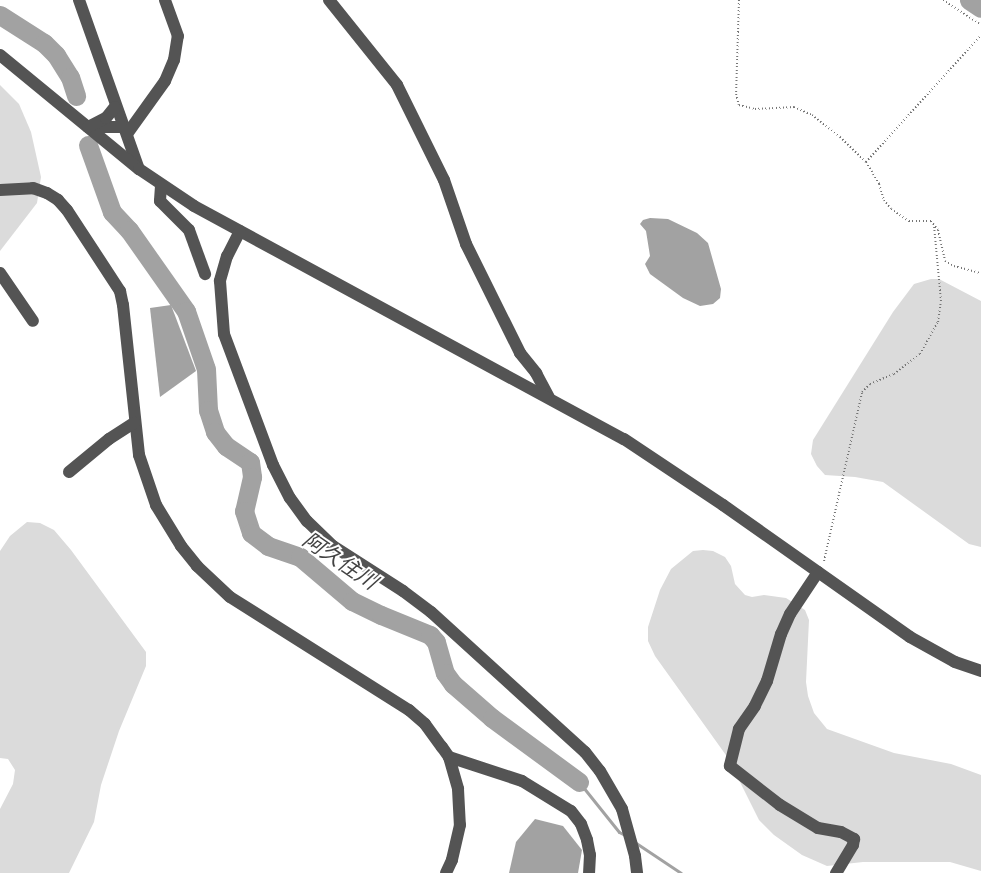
<!DOCTYPE html>
<html>
<head>
<meta charset="utf-8">
<style>
	body { margin:0 }
	#map { position:relative; width:981px; height:873px; overflow:hidden; background:#fff; font-family:Jost,"Noto Sans JP",sans-serif }
	div>[style] { position:absolute }
	.green>* { inset:0; background:#dbdbdb }
	.water>* { inset:0; background:#a2a2a2 }
	.stream>* { height:3px; margin:-1.5px; padding:0 1.5px; transform-origin:1.5px; border-radius:1.5px; background:#a2a2a2 }
	.river>* { height:19px; margin:-9.5px; padding:0 9.5px; transform-origin:9.5px; border-radius:9.5px; background:#a2a2a2 }
	.path>* { height:2px; margin-top:-1px; transform-origin:0; background:repeating-linear-gradient(90deg,#767676 0 1px,transparent 0 3.5px) }
	.minor>* { height:12px; margin:-6px; padding:0 6px; transform-origin:6px; border-radius:6px; background:#545454 }
	span { translate:-50% -50%; white-space:nowrap; text-align:center; line-height:1.15; -webkit-text-stroke:4px #fff; paint-order:stroke }
	.water-label { font-size:21px; color:#434343; font-style:italic }
</style>
</head>
<body>
<div id="map">
	<div class="green">
		<i style="clip-path:polygon(0 85px,19px 104px,31px 132px,41px 177px,37px 203px,0 251px)"></i>
		<i style="clip-path:polygon(931px 279px,939px 279px,981px 301px,981px 547px,969px 544px,883px 482px,855px 477px,825px 475px,817px 466px,811px 454px,813px 440px,893px 312px,914px 284px)"></i>
		<i style="clip-path:polygon(27px 522px,40px 523px,54px 530px,71px 550px,146px 652px,146px 666px,119px 731px,101px 785px,94px 822px,69px 873px,0 873px,0 809px,13px 784px,15px 770px,8px 759px,0 758px,0 551px,10px 536px)"></i>
		<i style="clip-path:polygon(703px 550px,713px 551px,725px 557px,731px 566px,735px 584px,745px 595px,752px 597px,764px 595px,786px 598px,805px 610px,809px 620px,806px 682px,808px 696px,814px 713px,827px 729px,894px 753px,951px 764px,981px 775px,981px 871px,950px 862px,863px 862px,827px 866px,802px 855px,774px 835px,759px 820px,728px 758px,655px 656px,648px 641px,648px 627px,660px 590px,671px 569px,693px 551px)"></i>
	</div>
	<div class="water">
		<i style="clip-path:polygon(650px 218px,668px 219px,697px 233px,708px 243px,721px 289px,720px 298px,713px 304px,700px 306px,683px 298px,650px 274px,645px 264px,650px 256px,646px 231px,640px 224px,643px 220px)"></i>
		<i style="clip-path:polygon(171px 305px,196px 371px,160px 397px,150px 308px)"></i>
		<i style="clip-path:polygon(535px 819px,563px 826px,582px 850px,578px 873px,509px 873px,516px 842px)"></i>
	</div>
	<div class="stream">
		<i style="left:579px;top:782px;width:64px;rotate:51.3deg"></i>
		<i style="left:619px;top:832px;width:7px;rotate:27deg"></i>
		<i style="left:636px;top:843px;width:54px;rotate:33.7deg"></i>
	</div>
	<div class="river">
		<i style="left:969px;top:0;width:14px;rotate:34deg"></i>
		<i style="left:0;top:15px;width:52px;rotate:32.5deg"></i>
		<i style="left:44px;top:43px;width:17px;rotate:45deg"></i>
		<i style="left:56px;top:55px;width:26px;rotate:58deg"></i>
		<i style="left:70px;top:77px;width:20px;rotate:72deg"></i>
		<i style="left:88px;top:145px;width:71px;rotate:70.3deg"></i>
		<i style="left:112px;top:212px;width:25px;rotate:47deg"></i>
		<i style="left:129px;top:230px;width:99px;rotate:54.9deg"></i>
		<i style="left:186px;top:311px;width:61px;rotate:71deg"></i>
		<i style="left:206px;top:369px;width:41px;rotate:87.2deg"></i>
		<i style="left:208px;top:410px;width:23px;rotate:72deg"></i>
		<i style="left:215px;top:432px;width:18px;rotate:52deg"></i>
		<i style="left:226px;top:446px;width:29px;rotate:34deg"></i>
		<i style="left:250px;top:462px;width:15px;rotate:82deg"></i>
		<i style="left:252px;top:477px;width:35px;rotate:103deg"></i>
		<i style="left:244px;top:511px;width:23px;rotate:72deg"></i>
		<i style="left:251px;top:533px;width:21px;rotate:37deg"></i>
		<i style="left:268px;top:546px;width:34px;rotate:19deg"></i>
		<i style="left:300px;top:557px;width:68px;rotate:40.2deg"></i>
		<i style="left:352px;top:601px;width:32px;rotate:26deg"></i>
		<i style="left:381px;top:615px;width:53px;rotate:22.2deg"></i>
		<i style="left:430px;top:635px;width:9px;rotate:49deg"></i>
		<i style="left:436px;top:642px;width:32px;rotate:74deg"></i>
		<i style="left:445px;top:673px;width:14px;rotate:54deg"></i>
		<i style="left:453px;top:684px;width:52px;rotate:41.1deg"></i>
		<i style="left:492px;top:718px;width:108px;rotate:36.3deg"></i>
	</div>
	<div class="path">
		<i style="left:739px;top:0;width:94px;rotate:91.8deg"></i>
		<i style="left:736px;top:94px;width:11px;rotate:75deg"></i>
		<i style="left:739px;top:105px;width:16px;rotate:14deg"></i>
		<i style="left:755px;top:109px;width:39px;rotate:-3deg"></i>
		<i style="left:794px;top:107px;width:20px;rotate:24deg"></i>
		<i style="left:812px;top:115px;width:36px;rotate:38deg"></i>
		<i style="left:840px;top:137px;width:36px;rotate:44deg"></i>
		<i style="left:866px;top:162px;width:26px;rotate:59deg"></i>
		<i style="left:879px;top:184px;width:17px;rotate:73deg"></i>
		<i style="left:884px;top:200px;width:11px;rotate:52deg"></i>
		<i style="left:891px;top:209px;width:22px;rotate:34deg"></i>
		<i style="left:909px;top:221px;width:22px"></i>
		<i style="left:931px;top:221px;width:11px;rotate:52deg"></i>
		<i style="left:938px;top:230px;width:32px;rotate:77deg"></i>
		<i style="left:945px;top:261px;width:10px;rotate:29deg"></i>
		<i style="left:954px;top:266px;width:28px;rotate:15deg"></i>
		<i style="left:943px;top:0;width:45px;rotate:33.3deg"></i>
		<i style="left:866px;top:162px;width:171px;rotate:-47.8deg"></i>
		<i style="left:824px;top:561px;width:173px;rotate:-77.3deg"></i>
		<i style="left:862px;top:392px;width:11px;rotate:-45deg"></i>
		<i style="left:870px;top:384px;width:26px;rotate:-23deg"></i>
		<i style="left:894px;top:374px;width:33px;rotate:-38deg"></i>
		<i style="left:920px;top:354px;width:37px;rotate:-61deg"></i>
		<i style="left:938px;top:322px;width:21px;rotate:-82deg"></i>
		<i style="left:941px;top:301px;width:76px;rotate:-95.3deg"></i>
	</div>
	<div class="minor">
		<i style="left:79px;top:0;width:179px;rotate:70.5deg"></i>
		<i style="left:329px;top:0;width:109px;rotate:51.3deg"></i>
		<i style="left:397px;top:85px;width:106px;rotate:63.7deg"></i>
		<i style="left:444px;top:180px;width:68px;rotate:71deg"></i>
		<i style="left:466px;top:244px;width:122px;rotate:63.6deg"></i>
		<i style="left:520px;top:353px;width:26px;rotate:51deg"></i>
		<i style="left:536px;top:373px;width:27px;rotate:62deg"></i>
		<i style="left:0;top:55px;width:180px;rotate:39.4deg"></i>
		<i style="left:139px;top:169px;width:66px;rotate:33.9deg"></i>
		<i style="left:194px;top:206px;width:489px;rotate:28.5deg"></i>
		<i style="left:624px;top:439px;width:119px;rotate:33.7deg"></i>
		<i style="left:723px;top:505px;width:229px;rotate:35.2deg"></i>
		<i style="left:910px;top:637px;width:51px;rotate:29.1deg"></i>
		<i style="left:955px;top:662px;width:28px;rotate:19deg"></i>
		<i style="left:88px;top:127px;width:36px"></i>
		<i style="left:88px;top:127px;width:20px;rotate:-27deg"></i>
		<i style="left:106px;top:118px;width:14px;rotate:-51deg"></i>
		<i style="left:127px;top:134px;width:65px;rotate:-54.4deg"></i>
		<i style="left:165px;top:81px;width:23px;rotate:-67deg"></i>
		<i style="left:174px;top:60px;width:24px;rotate:-81deg"></i>
		<i style="left:178px;top:36px;width:38px;rotate:-110deg"></i>
		<i style="left:161px;top:186px;width:15px;rotate:94deg"></i>
		<i style="left:160px;top:201px;width:41px;rotate:45deg"></i>
		<i style="left:189px;top:230px;width:47px;rotate:70deg"></i>
		<i style="left:0;top:190px;width:33px;rotate:-3deg"></i>
		<i style="left:33px;top:188px;width:15px;rotate:20deg"></i>
		<i style="left:47px;top:193px;width:13px;rotate:32deg"></i>
		<i style="left:58px;top:200px;width:13px;rotate:48deg"></i>
		<i style="left:67px;top:210px;width:97px;rotate:56.8deg"></i>
		<i style="left:120px;top:291px;width:14px;rotate:78deg"></i>
		<i style="left:123px;top:305px;width:151px;rotate:83.9deg"></i>
		<i style="left:139px;top:455px;width:53px;rotate:71.2deg"></i>
		<i style="left:156px;top:505px;width:48px;rotate:58.6deg"></i>
		<i style="left:181px;top:546px;width:26px;rotate:51deg"></i>
		<i style="left:197px;top:566px;width:45px;rotate:43.2deg"></i>
		<i style="left:230px;top:597px;width:212px;rotate:32.3deg"></i>
		<i style="left:409px;top:710px;width:21px;rotate:41deg"></i>
		<i style="left:425px;top:724px;width:29px;rotate:54deg"></i>
		<i style="left:442px;top:747px;width:12px;rotate:55deg"></i>
		<i style="left:449px;top:757px;width:33px;rotate:74deg"></i>
		<i style="left:458px;top:789px;width:36px;rotate:87deg"></i>
		<i style="left:460px;top:825px;width:36px;rotate:103deg"></i>
		<i style="left:452px;top:860px;width:14px;rotate:115deg"></i>
		<i style="left:240px;top:231px;width:28px;rotate:117deg"></i>
		<i style="left:227px;top:256px;width:26px;rotate:106deg"></i>
		<i style="left:220px;top:281px;width:53px;rotate:85.7deg"></i>
		<i style="left:224px;top:334px;width:140px;rotate:69.5deg"></i>
		<i style="left:273px;top:465px;width:37px;rotate:63deg"></i>
		<i style="left:290px;top:498px;width:29px;rotate:54deg"></i>
		<i style="left:307px;top:521px;width:36px;rotate:44deg"></i>
		<i style="left:333px;top:546px;width:83px;rotate:32.7deg"></i>
		<i style="left:403px;top:591px;width:35px;rotate:37deg"></i>
		<i style="left:431px;top:612px;width:208px;rotate:42.3deg"></i>
		<i style="left:585px;top:752px;width:24px;rotate:52deg"></i>
		<i style="left:600px;top:771px;width:44px;rotate:59.9deg"></i>
		<i style="left:622px;top:809px;width:49px;rotate:74.5deg"></i>
		<i style="left:635px;top:856px;width:17px;rotate:83deg"></i>
		<i style="left:0;top:273px;width:58px;rotate:55.5deg"></i>
		<i style="left:69px;top:472px;width:52px;rotate:-39.5deg"></i>
		<i style="left:109px;top:439px;width:30px;rotate:-33deg"></i>
		<i style="left:818px;top:572px;width:50px;rotate:123.7deg"></i>
		<i style="left:790px;top:614px;width:22px;rotate:114deg"></i>
		<i style="left:781px;top:634px;width:49px;rotate:106.6deg"></i>
		<i style="left:767px;top:681px;width:28px;rotate:116deg"></i>
		<i style="left:755px;top:706px;width:28px;rotate:125deg"></i>
		<i style="left:739px;top:729px;width:38px;rotate:104deg"></i>
		<i style="left:730px;top:766px;width:63px;rotate:38deg"></i>
		<i style="left:780px;top:805px;width:44px;rotate:31.2deg"></i>
		<i style="left:818px;top:828px;width:23px;rotate:10deg"></i>
		<i style="left:841px;top:832px;width:15px;rotate:28deg"></i>
		<i style="left:854px;top:839px;width:6px;rotate:99deg"></i>
		<i style="left:853px;top:845px;width:33px;rotate:121deg"></i>
		<i style="left:449px;top:757px;width:77px;rotate:18.2deg"></i>
		<i style="left:522px;top:781px;width:57px;rotate:31.5deg"></i>
		<i style="left:571px;top:811px;width:16px;rotate:52deg"></i>
		<i style="left:581px;top:824px;width:17px;rotate:69deg"></i>
		<i style="left:587px;top:840px;width:15px;rotate:79deg"></i>
		<i style="left:590px;top:855px;width:18px;rotate:93deg"></i>
	</div>
	<div class="water-label">
		<span style="left:340px;top:561px;rotate:34deg">阿久住川</span>
	</div>
</div>
</body>
</html>
